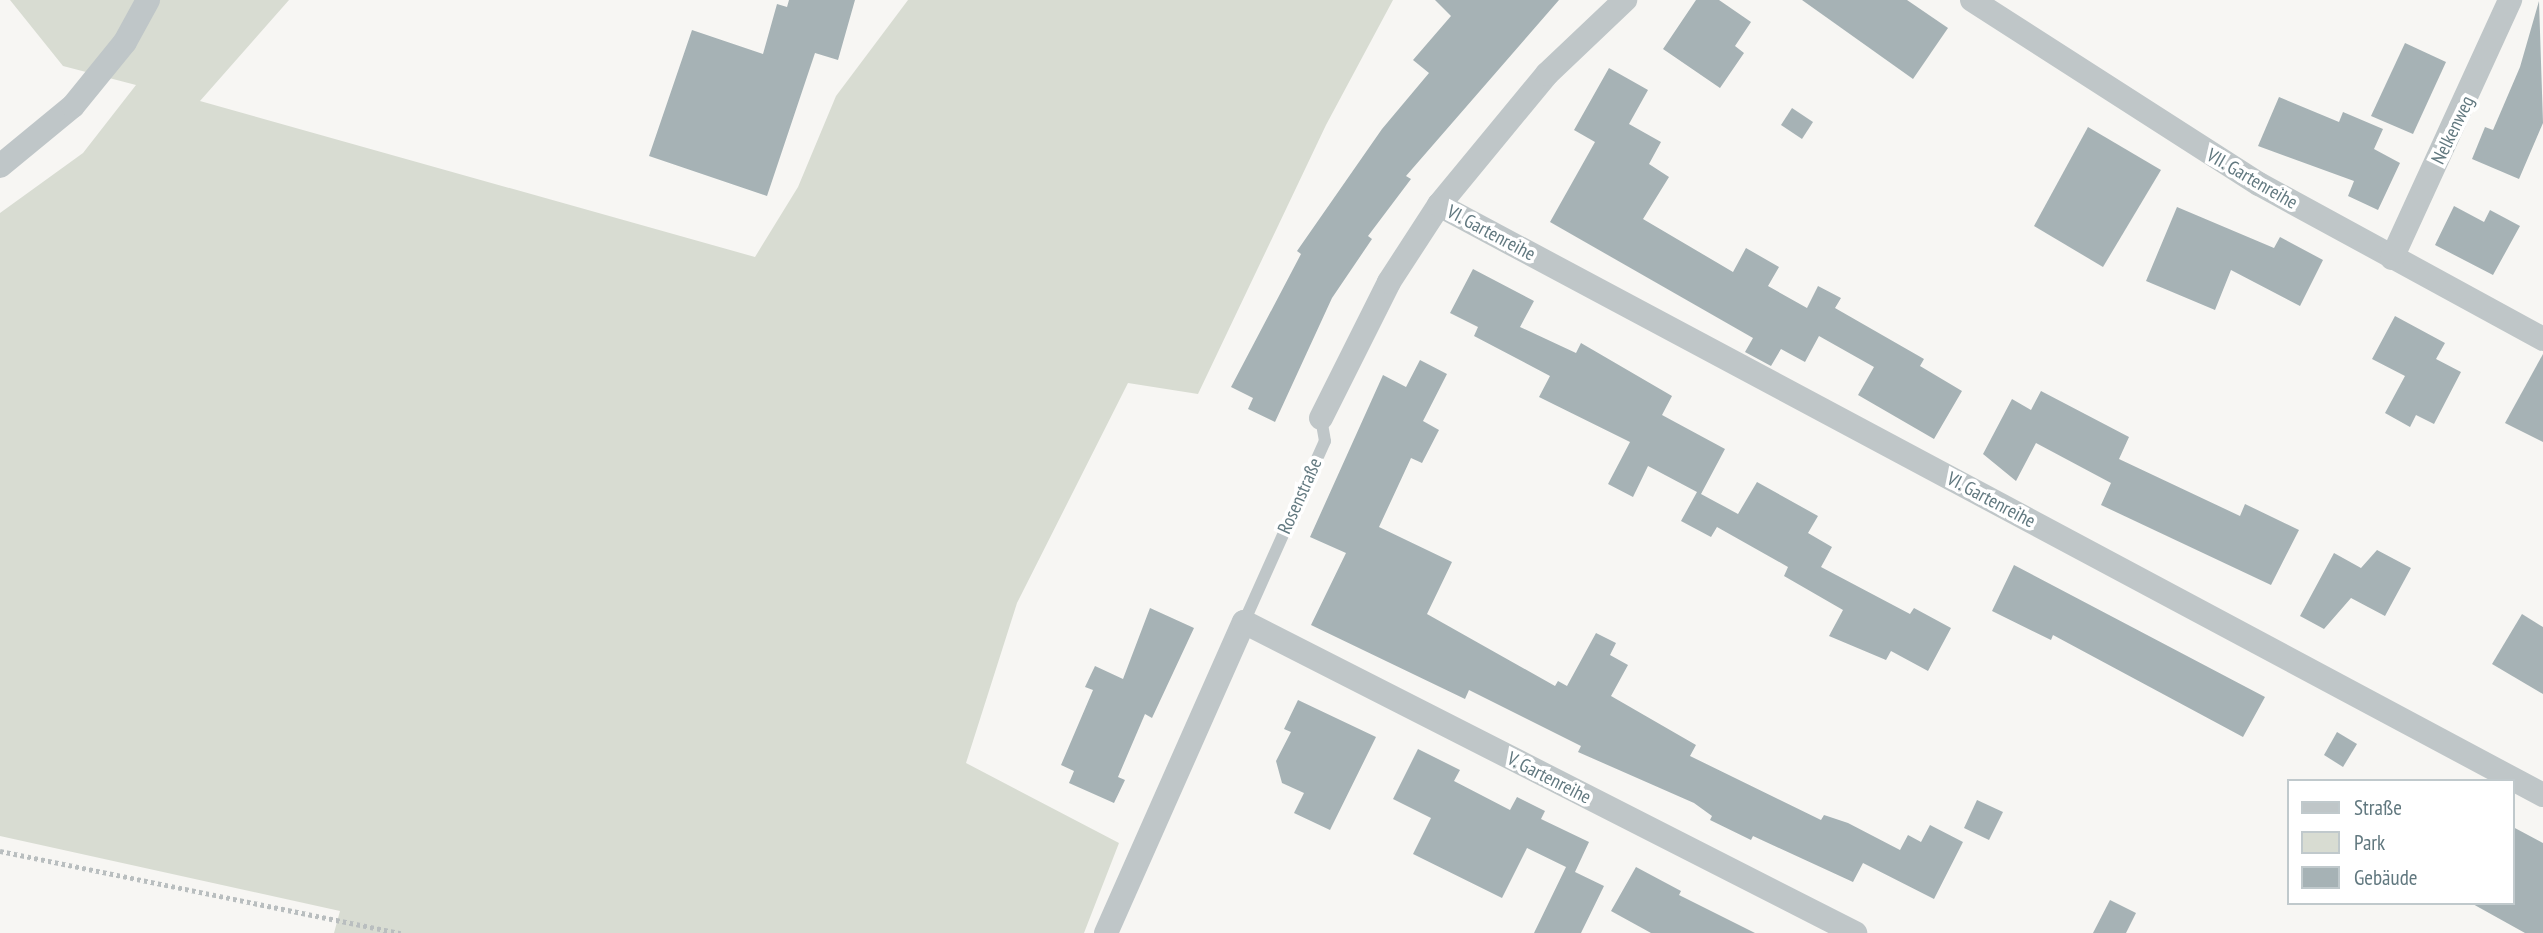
<!DOCTYPE html>
<html>
<head>
<meta charset="utf-8">
<style>
	body { margin:0 }
	#map { position:relative; width:2543px; height:933px; overflow:hidden; background:#f7f6f3; font-family:"PT Sans Narrow",sans-serif }
	div>[style] { position:absolute }
	.green>* { inset:0; background:#d8dcd2 }
	.building>* { inset:0; background:#a6b2b5 }
	.path>* { height:4.5px; margin-top:-2.25px; transform-origin:0; background:repeating-linear-gradient(90deg,#b9bebf 0 3.5px,transparent 0 7px) }
	.lane>* { height:12px; margin:-6px; padding:0 6px; transform-origin:6px; border-radius:6px; background:#bfc6c8 }
	.street>* { height:24px; margin:-12px; padding:0 12px; transform-origin:12px; border-radius:12px; background:#bfc6c8 }
	span { translate:-50% -50%; white-space:nowrap; text-align:center; line-height:1.15; -webkit-text-stroke:7px #fff; paint-order:stroke }
	.street-label { font-size:19px; color:#61787f }
	.legend { position:absolute; left:2287px; top:779px; width:228px; height:126px; box-sizing:border-box; background:#fff; border:2px solid #c0c9cc; margin:0; padding:9px 12px; list-style:none; font-size:21px; color:#61787f }
	.legend li { display:flex; align-items:center; gap:14px; height:35px }
	.legend b { width:35px; border:2px solid #c0c9cc }
</style>
</head>
<body>
<div id="map">
	<div class="green">
		<i style="clip-path:polygon(10px 0,289px 0,200px 101px,755px 257px,798px 187px,836px 96px,908px 0,1393px 0,1326px 125px,1198px 394px,1128px 383px,1017px 603px,966px 763px,1119px 843px,1084px 933px,334px 933px,340px 911px,0 836px,0 213px,83px 153px,136px 85px,63px 66px)"></i>
	</div>
	<div class="building">
		<i style="clip-path:polygon(789px 0,855px 0,838px 60px,815px 53px,767px 196px,649px 156px,692px 30px,763px 54px,777px 4px,787px 7px)"></i>
		<i style="clip-path:polygon(1435px 0,1559px 0,1406px 176px,1411px 179px,1368px 236px,1372px 239px,1332px 298px,1275px 422px,1248px 409px,1253px 398px,1231px 387px,1301px 254px,1297px 251px,1382px 129px,1429px 73px,1413px 60px,1451px 16px)"></i>
		<i style="clip-path:polygon(1696px 0,1719px 0,1751px 22px,1735px 46px,1744px 53px,1720px 88px,1663px 49px)"></i>
		<i style="clip-path:polygon(1802px 0,1907px 0,1948px 28px,1913px 79px)"></i>
		<i style="clip-path:polygon(2539px 1px,2543px 123px,2519px 179px,2472px 159px,2485px 127px,2493px 130px,2520px 67px)"></i>
		<i style="clip-path:polygon(2405px 43px,2446px 62px,2413px 134px,2371px 116px)"></i>
		<i style="clip-path:polygon(1609px 68px,1648px 90px,1629px 124px,1661px 142px,1649px 164px,1669px 177px,1643px 219px,1733px 272px,1746px 248px,1779px 267px,1768px 286px,1807px 308px,1818px 286px,1841px 298px,1835px 308px,1924px 359px,1920px 366px,1962px 391px,1934px 439px,1858px 395px,1874px 367px,1819px 336px,1805px 362px,1781px 349px,1771px 366px,1745px 352px,1753px 338px,1550px 222px,1595px 142px,1574px 130px)"></i>
		<i style="clip-path:polygon(2279px 97px,2339px 122px,2343px 112px,2383px 129px,2374px 149px,2400px 163px,2378px 210px,2348px 196px,2354px 181px,2258px 146px)"></i>
		<i style="clip-path:polygon(1792px 108px,1813px 122px,1802px 139px,1781px 125px)"></i>
		<i style="clip-path:polygon(2088px 127px,2161px 170px,2103px 267px,2034px 226px)"></i>
		<i style="clip-path:polygon(2454px 206px,2484px 222px,2490px 210px,2520px 226px,2493px 275px,2435px 245px)"></i>
		<i style="clip-path:polygon(2177px 207px,2274px 248px,2280px 237px,2323px 260px,2300px 306px,2231px 270px,2215px 310px,2146px 281px)"></i>
		<i style="clip-path:polygon(1473px 269px,1534px 301px,1520px 327px,1576px 353px,1581px 343px,1672px 396px,1662px 415px,1725px 449px,1701px 494px,1738px 514px,1757px 482px,1818px 516px,1808px 533px,1832px 547px,1821px 567px,1910px 614px,1914px 608px,1951px 628px,1928px 671px,1891px 651px,1886px 660px,1829px 636px,1843px 610px,1784px 576px,1788px 567px,1717px 527px,1711px 537px,1681px 521px,1697px 492px,1648px 466px,1633px 497px,1608px 484px,1630px 442px,1539px 397px,1550px 376px,1474px 336px,1478px 327px,1450px 313px)"></i>
		<i style="clip-path:polygon(2395px 316px,2445px 343px,2436px 359px,2461px 372px,2434px 424px,2416px 415px,2410px 427px,2385px 413px,2405px 376px,2372px 359px)"></i>
		<i style="clip-path:polygon(2543px 354px,2543px 442px,2505px 423px)"></i>
		<i style="clip-path:polygon(1420px 360px,1447px 374px,1423px 421px,1439px 430px,1422px 463px,1411px 458px,1379px 527px,1452px 562px,1427px 614px,1555px 686px,1558px 681px,1567px 686px,1596px 633px,1616px 643px,1610px 655px,1628px 665px,1611px 696px,1696px 745px,1690px 756px,1821px 820px,1824px 815px,1848px 823px,1900px 850px,1908px 835px,1921px 842px,1930px 825px,1963px 842px,1934px 899px,1863px 863px,1853px 882px,1753px 836px,1751px 840px,1710px 820px,1712px 816px,1694px 803px,1578px 752px,1581px 746px,1469px 690px,1465px 699px,1311px 625px,1346px 553px,1310px 537px,1383px 375px,1406px 387px)"></i>
		<i style="clip-path:polygon(2041px 391px,2129px 437px,2119px 459px,2240px 516px,2245px 504px,2299px 530px,2271px 585px,2101px 505px,2111px 483px,2036px 443px,2016px 481px,1983px 454px,2012px 399px,2031px 410px)"></i>
		<i style="clip-path:polygon(2377px 550px,2411px 568px,2385px 616px,2351px 598px,2324px 629px,2300px 616px,2334px 553px,2361px 568px)"></i>
		<i style="clip-path:polygon(2014px 565px,2265px 697px,2243px 737px,2053px 635px,2051px 640px,1992px 611px)"></i>
		<i style="clip-path:polygon(1150px 608px,1194px 628px,1152px 718px,1145px 714px,1118px 777px,1125px 780px,1114px 803px,1069px 783px,1074px 771px,1061px 765px,1093px 690px,1085px 687px,1095px 666px,1123px 679px)"></i>
		<i style="clip-path:polygon(2522px 614px,2543px 627px,2543px 694px,2492px 664px)"></i>
		<i style="clip-path:polygon(1298px 700px,1376px 737px,1330px 830px,1294px 813px,1304px 793px,1282px 783px,1276px 761px,1291px 732px,1284px 729px)"></i>
		<i style="clip-path:polygon(2337px 732px,2357px 744px,2343px 767px,2324px 755px)"></i>
		<i style="clip-path:polygon(1418px 749px,1460px 770px,1454px 781px,1510px 810px,1517px 797px,1545px 811px,1541px 819px,1589px 842px,1575px 872px,1604px 886px,1581px 933px,1534px 933px,1566px 867px,1527px 848px,1502px 898px,1413px 854px,1431px 818px,1393px 799px)"></i>
		<i style="clip-path:polygon(1977px 800px,2003px 812px,1989px 840px,1964px 828px)"></i>
		<i style="clip-path:polygon(2513px 827px,2543px 843px,2543px 933px,2525px 933px,2471px 903px,2513px 903px)"></i>
		<i style="clip-path:polygon(1636px 867px,1681px 891px,1679px 895px,1755px 933px,1651px 933px,1611px 911px)"></i>
		<i style="clip-path:polygon(2110px 900px,2136px 913px,2126px 933px,2093px 933px)"></i>
	</div>
	<div class="path">
		<i style="left:0;top:851px;width:409px;rotate:11.6deg"></i>
	</div>
	<div class="lane">
		<i style="left:1244px;top:622px;width:198px;rotate:-65.9deg"></i>
		<i style="left:1325px;top:441px;width:23px;rotate:-100deg"></i>
	</div>
	<div class="street">
		<i style="left:1972px;top:0;width:341px;rotate:32.7deg"></i>
		<i style="left:2259px;top:184px;width:324px;rotate:28.6deg"></i>
		<i style="left:0;top:166px;width:94px;rotate:-39.4deg"></i>
		<i style="left:73px;top:106px;width:82px;rotate:-50.9deg"></i>
		<i style="left:125px;top:42px;width:48px;rotate:-61.3deg"></i>
		<i style="left:1439px;top:205px;width:1252px;rotate:28.12deg"></i>
		<i style="left:2392px;top:258px;width:284px;rotate:-65.4deg"></i>
		<i style="left:1321px;top:418px;width:152px;rotate:-63.4deg"></i>
		<i style="left:1389px;top:282px;width:92px;rotate:-57deg"></i>
		<i style="left:1439px;top:205px;width:170px;rotate:-50.5deg"></i>
		<i style="left:1547px;top:74px;width:108px;rotate:-43.5deg"></i>
		<i style="left:1106px;top:933px;width:340px;rotate:-66.1deg"></i>
		<i style="left:1244px;top:622px;width:686px;rotate:26.98deg"></i>
	</div>
	<div class="street-label">
		<span style="left:2453px;top:130px;rotate:-64deg">Nelkenweg</span>
		<span style="left:2252px;top:179px;rotate:30deg">VII. Gartenreihe</span>
		<span style="left:1491px;top:233px;rotate:28deg">VI. Gartenreihe</span>
		<span style="left:1300px;top:496px;rotate:-66deg">Rosenstraße</span>
		<span style="left:1991px;top:500px;rotate:28deg">VI. Gartenreihe</span>
		<span style="left:1549px;top:778px;rotate:27deg">V. Gartenreihe</span>
	</div>
	<ul class="legend">
	<li><b style="height:9px;background:#bfc6c8"></b>Straße</li>
	<li><b style="height:19px;background:#d8dcd2"></b>Park</li>
	<li><b style="height:19px;background:#a6b2b5"></b>Gebäude</li>
	</ul>
</div>
</body>
</html>
